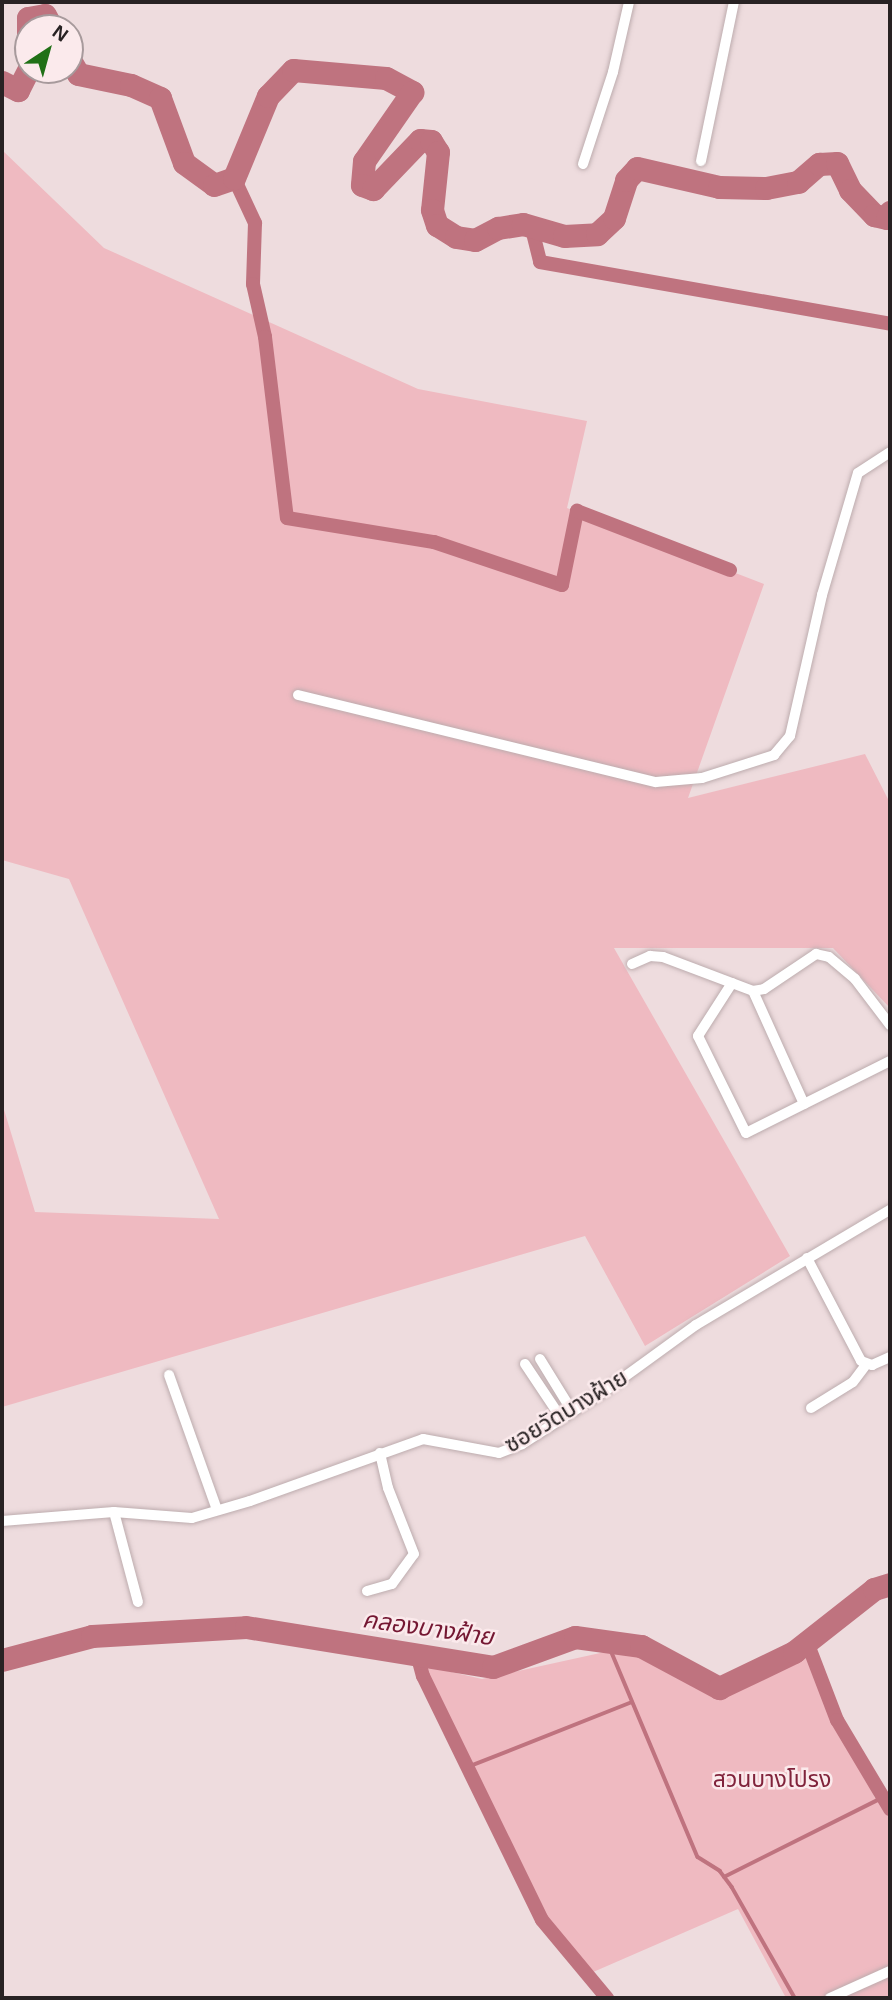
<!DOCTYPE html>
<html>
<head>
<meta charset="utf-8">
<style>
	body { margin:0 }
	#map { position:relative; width:892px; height:2000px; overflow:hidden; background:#eedcde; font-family:Arial,"Noto Sans Thai",sans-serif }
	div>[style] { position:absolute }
	.green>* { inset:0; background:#efbac1 }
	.stream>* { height:3.5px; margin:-1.75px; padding:0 1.75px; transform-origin:1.75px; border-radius:1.75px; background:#bf737f }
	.canal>* { height:14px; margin:-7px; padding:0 7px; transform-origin:7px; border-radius:7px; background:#bf737f }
	.river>* { height:23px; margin:-11.5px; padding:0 11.5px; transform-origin:11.5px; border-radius:11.5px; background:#bf737f }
	.roads { filter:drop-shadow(0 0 2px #bdacae) drop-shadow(0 0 2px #bdacae) }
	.minor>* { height:10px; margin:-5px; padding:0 5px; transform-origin:5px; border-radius:5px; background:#fff }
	span { translate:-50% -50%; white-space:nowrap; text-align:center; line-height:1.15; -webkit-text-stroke:5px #fbeaec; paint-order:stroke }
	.street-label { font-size:23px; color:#282223 }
	.park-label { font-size:23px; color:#80233b }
	.water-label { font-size:24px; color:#741732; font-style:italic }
	.frame { position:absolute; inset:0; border:4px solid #282223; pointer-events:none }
	.north { position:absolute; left:14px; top:14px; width:70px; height:70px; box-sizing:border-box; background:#fbeaec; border:2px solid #a79a9c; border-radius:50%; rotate:36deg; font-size:19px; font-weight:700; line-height:28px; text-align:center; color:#282223 }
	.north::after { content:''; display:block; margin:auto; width:24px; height:32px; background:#207016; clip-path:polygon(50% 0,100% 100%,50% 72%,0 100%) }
</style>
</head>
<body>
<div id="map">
	<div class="green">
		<i style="clip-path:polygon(2px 150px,104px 248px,418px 389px,587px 421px,567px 508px,764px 584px,688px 798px,865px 754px,890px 803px,890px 1008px,833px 948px,614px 948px,790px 1256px,645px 1346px,585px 1236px,2px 1407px,2px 1103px,35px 1212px,219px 1219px,69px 879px,2px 860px)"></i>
		<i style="clip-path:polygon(623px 1648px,653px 1659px,693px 1687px,715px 1695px,810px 1657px,875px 1798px,890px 1791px,890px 1998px,786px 1998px,738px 1909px,584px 1976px,537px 1924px,412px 1663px,482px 1679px)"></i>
	</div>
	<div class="stream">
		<i style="left:607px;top:1641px;width:234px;rotate:67.2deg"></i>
		<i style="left:698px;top:1857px;width:26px;rotate:32deg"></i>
		<i style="left:720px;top:1871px;width:20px;rotate:53deg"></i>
		<i style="left:732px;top:1887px;width:128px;rotate:60.4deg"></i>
		<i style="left:468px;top:1767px;width:176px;rotate:-21.6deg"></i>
		<i style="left:724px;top:1877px;width:179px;rotate:-26.6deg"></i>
	</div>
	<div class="canal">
		<i style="left:234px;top:178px;width:50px;rotate:65deg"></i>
		<i style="left:255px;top:223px;width:61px;rotate:91.9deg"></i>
		<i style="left:253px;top:284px;width:54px;rotate:77.2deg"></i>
		<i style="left:265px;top:337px;width:182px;rotate:83.1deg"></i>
		<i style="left:287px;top:518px;width:149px;rotate:9.3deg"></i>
		<i style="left:434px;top:542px;width:135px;rotate:18.6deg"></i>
		<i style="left:562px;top:585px;width:76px;rotate:-78.5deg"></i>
		<i style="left:577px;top:511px;width:164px;rotate:21.1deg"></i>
		<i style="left:531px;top:225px;width:38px;rotate:76deg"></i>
		<i style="left:540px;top:262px;width:355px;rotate:10deg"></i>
		<i style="left:807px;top:1642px;width:84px;rotate:69deg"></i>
		<i style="left:837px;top:1720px;width:104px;rotate:59.2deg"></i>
		<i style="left:417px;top:1654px;width:23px;rotate:75deg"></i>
		<i style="left:423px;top:1676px;width:271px;rotate:64deg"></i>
		<i style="left:542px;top:1920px;width:102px;rotate:50.2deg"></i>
	</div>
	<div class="river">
		<i style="left:28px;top:56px;width:38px;rotate:-90deg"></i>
		<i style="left:28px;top:18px;width:17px;rotate:-10deg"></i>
		<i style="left:45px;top:15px;width:15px;rotate:62deg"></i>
		<i style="left:70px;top:60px;width:16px;rotate:60deg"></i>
		<i style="left:78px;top:74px;width:54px;rotate:11.7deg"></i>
		<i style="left:131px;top:85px;width:32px;rotate:24deg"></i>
		<i style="left:160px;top:98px;width:69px;rotate:69.7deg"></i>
		<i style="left:184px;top:163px;width:37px;rotate:36deg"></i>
		<i style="left:214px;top:185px;width:21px;rotate:-19deg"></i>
		<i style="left:234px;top:178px;width:89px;rotate:-67.5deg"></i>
		<i style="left:268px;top:96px;width:36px;rotate:-46deg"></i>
		<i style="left:293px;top:70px;width:93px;rotate:4.9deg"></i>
		<i style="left:386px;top:78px;width:30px;rotate:28deg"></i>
		<i style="left:412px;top:92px;width:84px;rotate:124.8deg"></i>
		<i style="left:364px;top:161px;width:24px;rotate:95deg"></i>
		<i style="left:362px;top:185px;width:12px;rotate:20deg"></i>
		<i style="left:373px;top:189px;width:68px;rotate:-46.2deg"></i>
		<i style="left:420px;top:140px;width:11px;rotate:5deg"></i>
		<i style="left:431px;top:141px;width:13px;rotate:58deg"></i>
		<i style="left:438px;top:152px;width:58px;rotate:95.9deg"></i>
		<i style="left:432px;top:210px;width:16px;rotate:72deg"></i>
		<i style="left:437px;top:225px;width:22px;rotate:32deg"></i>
		<i style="left:456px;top:237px;width:19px;rotate:9deg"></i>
		<i style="left:475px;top:240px;width:26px;rotate:-28deg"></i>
		<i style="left:498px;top:228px;width:25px;rotate:-9deg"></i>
		<i style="left:523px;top:224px;width:43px;rotate:16.3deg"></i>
		<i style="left:564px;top:236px;width:33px;rotate:-3deg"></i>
		<i style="left:597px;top:234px;width:23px;rotate:-43deg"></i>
		<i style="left:614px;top:218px;width:40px;rotate:-72deg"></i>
		<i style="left:626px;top:180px;width:16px;rotate:-47deg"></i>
		<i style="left:637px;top:168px;width:84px;rotate:13deg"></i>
		<i style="left:719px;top:187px;width:47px;rotate:1.2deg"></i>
		<i style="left:766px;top:188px;width:33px;rotate:-11deg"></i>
		<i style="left:798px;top:182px;width:28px;rotate:-41deg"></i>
		<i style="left:819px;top:164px;width:18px;rotate:-3deg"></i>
		<i style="left:837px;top:163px;width:30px;rotate:64deg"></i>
		<i style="left:850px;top:190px;width:35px;rotate:46deg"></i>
		<i style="left:874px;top:215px;width:13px;rotate:13deg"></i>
		<i style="left:887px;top:218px;width:7px;rotate:-63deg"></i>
		<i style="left:2px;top:82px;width:18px;rotate:27deg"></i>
		<i style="left:18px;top:90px;width:22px;rotate:-63deg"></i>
		<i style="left:2px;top:1660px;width:93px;rotate:-14.9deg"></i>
		<i style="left:92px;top:1636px;width:154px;rotate:-3.3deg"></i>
		<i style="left:246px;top:1627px;width:250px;rotate:9.2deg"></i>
		<i style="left:493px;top:1667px;width:87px;rotate:-20.1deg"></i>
		<i style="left:575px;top:1637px;width:67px;rotate:7.8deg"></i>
		<i style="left:641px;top:1646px;width:89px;rotate:28.3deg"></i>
		<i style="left:719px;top:1688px;width:83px;rotate:-25.6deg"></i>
		<i style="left:794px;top:1652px;width:102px;rotate:-38.2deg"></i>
		<i style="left:874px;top:1589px;width:17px;rotate:-17deg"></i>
	</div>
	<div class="roads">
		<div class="minor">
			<i style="left:701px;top:161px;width:162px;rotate:-78.3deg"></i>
			<i style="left:583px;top:164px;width:97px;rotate:-71.9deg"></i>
			<i style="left:613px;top:72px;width:72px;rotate:-77.1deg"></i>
			<i style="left:298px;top:695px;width:368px;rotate:13.7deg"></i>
			<i style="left:656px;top:782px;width:46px;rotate:-5deg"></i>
			<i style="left:702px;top:778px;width:76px;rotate:-17.7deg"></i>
			<i style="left:774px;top:755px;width:25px;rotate:-50deg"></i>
			<i style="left:790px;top:736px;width:145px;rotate:-77.2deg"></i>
			<i style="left:822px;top:595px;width:127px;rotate:-73.6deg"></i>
			<i style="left:858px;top:473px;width:38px;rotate:-33deg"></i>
			<i style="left:632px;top:964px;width:20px;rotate:-24deg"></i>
			<i style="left:650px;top:956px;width:13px;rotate:4deg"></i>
			<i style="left:663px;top:957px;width:96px;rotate:20.7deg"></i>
			<i style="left:753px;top:991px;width:11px;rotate:-10deg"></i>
			<i style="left:764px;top:989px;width:63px;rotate:-33.9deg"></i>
			<i style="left:816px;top:954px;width:13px;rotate:13deg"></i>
			<i style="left:829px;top:957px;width:34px;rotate:40deg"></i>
			<i style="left:855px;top:979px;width:58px;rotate:52.7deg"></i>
			<i style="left:732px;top:983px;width:63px;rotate:122.7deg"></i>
			<i style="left:698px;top:1036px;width:108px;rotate:63.7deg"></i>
			<i style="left:746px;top:1133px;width:161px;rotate:-26.6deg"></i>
			<i style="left:753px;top:991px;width:124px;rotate:65.7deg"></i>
			<i style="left:807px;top:1258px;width:116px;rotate:62.3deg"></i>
			<i style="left:861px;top:1361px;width:12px;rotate:20deg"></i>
			<i style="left:872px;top:1365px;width:20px;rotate:-24deg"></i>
			<i style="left:540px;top:1359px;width:61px;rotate:58.4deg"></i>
			<i style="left:525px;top:1364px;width:65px;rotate:56.3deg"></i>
			<i style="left:169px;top:1375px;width:143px;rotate:70.4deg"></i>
			<i style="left:811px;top:1408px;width:49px;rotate:-31.8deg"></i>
			<i style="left:853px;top:1382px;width:21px;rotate:-53deg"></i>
			<i style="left:114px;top:1512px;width:93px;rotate:75.1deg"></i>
			<i style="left:2px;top:1521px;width:112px;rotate:-4.6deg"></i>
			<i style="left:114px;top:1512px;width:78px;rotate:4.4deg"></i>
			<i style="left:192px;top:1518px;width:60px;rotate:-16.3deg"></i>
			<i style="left:250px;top:1501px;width:184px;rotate:-19.7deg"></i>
			<i style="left:423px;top:1439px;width:77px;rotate:10.4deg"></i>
			<i style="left:499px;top:1453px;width:25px;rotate:-21deg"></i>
			<i style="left:522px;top:1444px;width:98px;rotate:-32.6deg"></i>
			<i style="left:605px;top:1391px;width:112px;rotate:-36deg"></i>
			<i style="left:696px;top:1325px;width:226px;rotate:-30.7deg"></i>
			<i style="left:367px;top:1591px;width:26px;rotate:-16deg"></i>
			<i style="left:392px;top:1584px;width:37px;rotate:-54deg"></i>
			<i style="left:414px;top:1554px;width:71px;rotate:-111.5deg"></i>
			<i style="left:388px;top:1488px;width:36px;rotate:-103deg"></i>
			<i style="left:830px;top:1998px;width:66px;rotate:-24.2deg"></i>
		</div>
	</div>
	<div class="street-label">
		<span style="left:566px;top:1411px;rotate:-31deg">ซอยวัดบางฝ้าย</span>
	</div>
	<div class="park-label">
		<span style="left:772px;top:1779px">สวนบางโปรง</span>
	</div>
	<div class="water-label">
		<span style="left:428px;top:1628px;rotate:8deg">คลองบางฝ้าย</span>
	</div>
	<div class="frame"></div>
	<div class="north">N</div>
</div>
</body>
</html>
